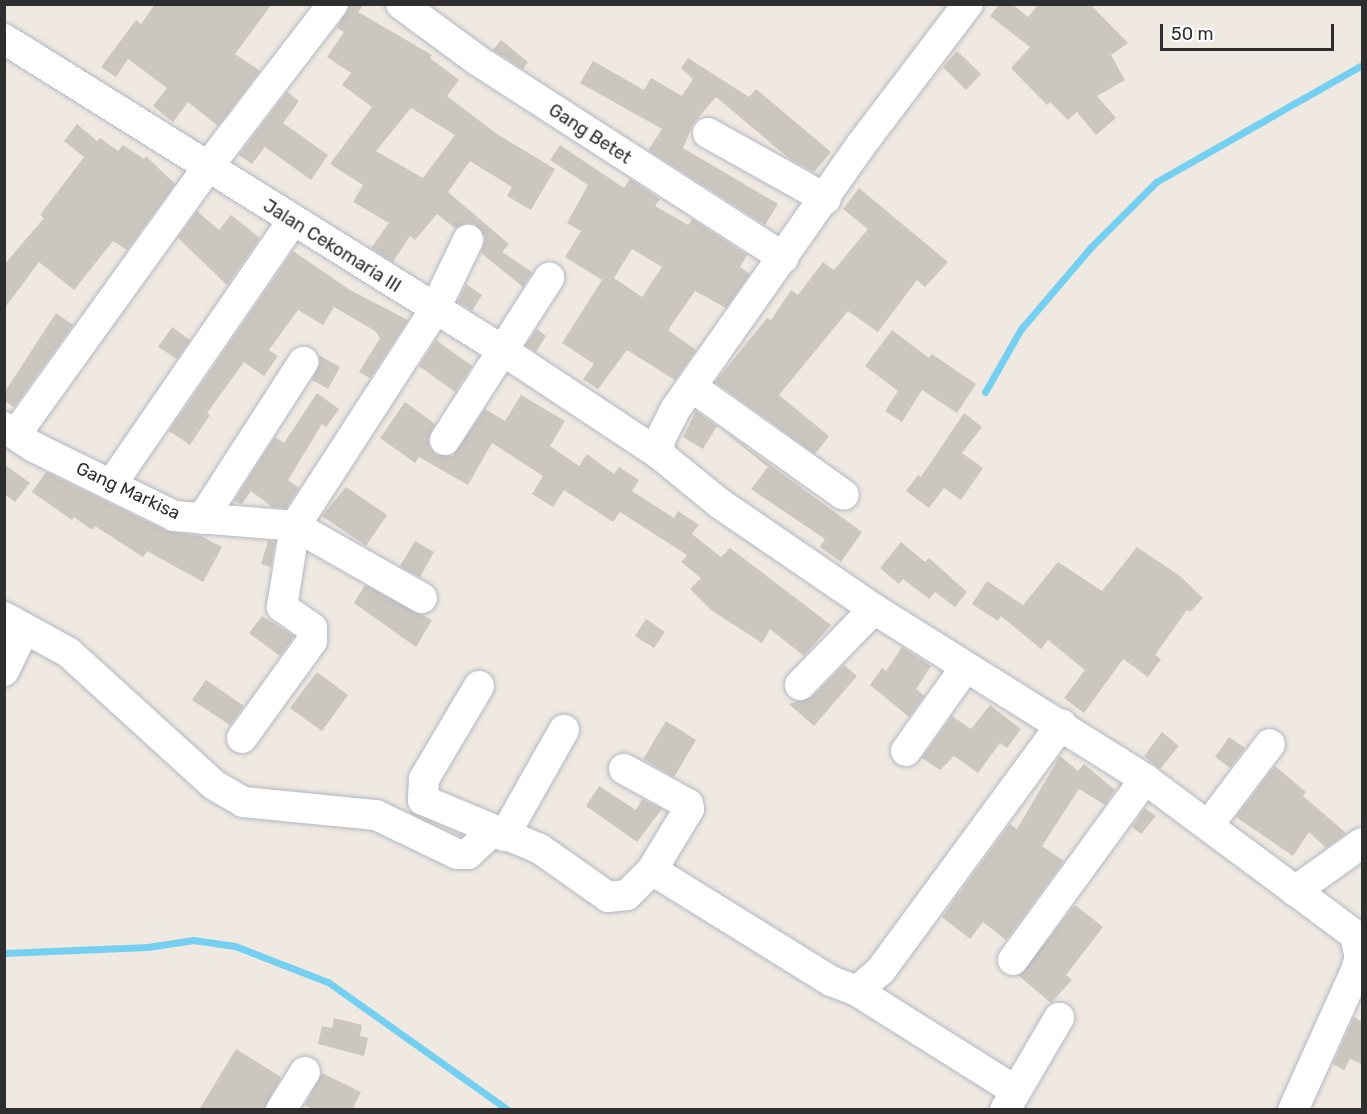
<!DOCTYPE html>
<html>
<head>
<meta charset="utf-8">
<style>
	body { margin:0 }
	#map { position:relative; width:1367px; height:1114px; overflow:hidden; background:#efe9e1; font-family:Rubik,sans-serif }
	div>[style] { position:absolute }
	.stream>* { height:7px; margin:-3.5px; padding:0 3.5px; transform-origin:3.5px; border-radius:3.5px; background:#75cff0 }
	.building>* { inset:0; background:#cbc7bf }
	.roads { filter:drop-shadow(0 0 2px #b4b7c1) drop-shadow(0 0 2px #b4b7c1) }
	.minor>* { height:30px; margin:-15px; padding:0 15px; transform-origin:15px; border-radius:15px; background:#fff }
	span { translate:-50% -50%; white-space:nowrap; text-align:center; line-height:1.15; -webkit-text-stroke:4.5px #fff; paint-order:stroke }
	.street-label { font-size:18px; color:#2e2e2e }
	.frame { position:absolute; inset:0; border:6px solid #2e2e2e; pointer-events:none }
	.scale { position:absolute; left:1160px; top:24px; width:174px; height:27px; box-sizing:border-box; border:3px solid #2e2e2e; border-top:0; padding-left:8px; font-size:18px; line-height:21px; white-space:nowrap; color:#2e2e2e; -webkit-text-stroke:4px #fff; paint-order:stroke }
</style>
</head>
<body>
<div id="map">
	<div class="stream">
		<i style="left:985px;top:392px;width:73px;rotate:-60.3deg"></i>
		<i style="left:1021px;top:329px;width:108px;rotate:-49.5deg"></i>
		<i style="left:1091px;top:247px;width:92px;rotate:-45deg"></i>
		<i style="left:1156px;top:182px;width:237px;rotate:-29.6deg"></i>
		<i style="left:4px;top:953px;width:144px;rotate:-2.4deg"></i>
		<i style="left:148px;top:947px;width:46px;rotate:-8.8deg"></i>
		<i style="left:193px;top:940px;width:42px;rotate:8.1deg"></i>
		<i style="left:235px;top:946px;width:100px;rotate:21.2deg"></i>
		<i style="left:328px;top:982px;width:221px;rotate:35.4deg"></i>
	</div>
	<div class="building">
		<i style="clip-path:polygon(155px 4px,272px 4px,235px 54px,260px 71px,218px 126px,188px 102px,173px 122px,153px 106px,167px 88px,128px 59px,116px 77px,101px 67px,136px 20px,141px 24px)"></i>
		<i style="clip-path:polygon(evenodd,350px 4px,364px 4px,358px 12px,432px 55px,430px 58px,459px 80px,447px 96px,497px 134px,555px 169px,531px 210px,507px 196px,512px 187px,470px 161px,448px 192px,509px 244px,502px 252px,532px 272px,523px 287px,481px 253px,485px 238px,475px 224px,466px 223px,456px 229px,437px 214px,415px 240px,410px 236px,393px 262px,371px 248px,389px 223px,353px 202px,363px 185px,330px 164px,372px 107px,342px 85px,351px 73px,327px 57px,344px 32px,337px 28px,350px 4px,411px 108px,455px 135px,423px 178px,376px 151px,411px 108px)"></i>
		<i style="clip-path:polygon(999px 4px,1012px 4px,1028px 17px,1039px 4px,1090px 4px,1128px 43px,1111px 55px,1125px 80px,1097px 96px,1116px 118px,1096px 135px,1077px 112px,1068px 120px,1050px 102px,1047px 105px,1011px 68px,1030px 47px,990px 16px)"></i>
		<i style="clip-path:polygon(501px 40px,528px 62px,523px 69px,493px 50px)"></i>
		<i style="clip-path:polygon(957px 51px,981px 74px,966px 90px,943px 67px)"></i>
		<i style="clip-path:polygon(688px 58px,749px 97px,756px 89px,831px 152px,814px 172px,791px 160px,716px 97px,693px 124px,683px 148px,778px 204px,765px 225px,648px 150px,662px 129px,580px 83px,593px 61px,644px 90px,651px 78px,682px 96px,693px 79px,681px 68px)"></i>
		<i style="clip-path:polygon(287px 92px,299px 101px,283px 123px,328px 155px,311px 180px,265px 147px,252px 164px,239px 155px)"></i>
		<i style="clip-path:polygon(77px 124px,97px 141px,100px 138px,118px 151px,123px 145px,144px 159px,146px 156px,175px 184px,127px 250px,113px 241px,74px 290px,39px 262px,4px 309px,4px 265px,44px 218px,40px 215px,84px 157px,64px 141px)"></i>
		<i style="clip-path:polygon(evenodd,560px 145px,624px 188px,630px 179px,660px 199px,655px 206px,688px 225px,692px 219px,747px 255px,740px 267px,750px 274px,726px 308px,695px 291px,668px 330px,696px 350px,675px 380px,627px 350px,598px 389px,583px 379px,594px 364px,562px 343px,602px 280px,565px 257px,581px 231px,567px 223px,588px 185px,550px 160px,560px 145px,632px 249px,662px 267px,642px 297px,614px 278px,632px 249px)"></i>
		<i style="clip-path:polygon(859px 188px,948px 262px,925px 287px,917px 280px,878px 332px,848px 311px,779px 395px,829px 436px,815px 454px,715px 382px,767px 318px,771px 320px,791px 290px,798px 295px,823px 262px,834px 270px,868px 229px,843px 209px)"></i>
		<i style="clip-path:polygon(197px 211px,219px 230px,231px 215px,260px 238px,227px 285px,178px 238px)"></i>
		<i style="clip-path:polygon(293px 251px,350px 290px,408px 320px,370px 378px,359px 372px,380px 338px,375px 331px,334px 307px,323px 325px,298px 310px,269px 350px,278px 356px,264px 376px,244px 362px,207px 413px,210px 415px,190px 445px,169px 431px)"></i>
		<i style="clip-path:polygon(466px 284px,482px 295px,472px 311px,458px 302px)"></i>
		<i style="clip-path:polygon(56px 313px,73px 325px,14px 407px,4px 401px,4px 393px)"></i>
		<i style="clip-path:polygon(172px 327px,190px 340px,177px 359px,158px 347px)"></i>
		<i style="clip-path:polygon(537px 329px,546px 336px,536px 352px,526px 345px)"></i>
		<i style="clip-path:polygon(892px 330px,929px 358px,932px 354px,976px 384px,957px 413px,922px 390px,902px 422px,885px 411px,898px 391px,865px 366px)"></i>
		<i style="clip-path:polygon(436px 340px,472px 366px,455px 392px,419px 366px)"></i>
		<i style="clip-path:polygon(319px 355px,340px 367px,328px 389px,312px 380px,320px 363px)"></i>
		<i style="clip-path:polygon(317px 393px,339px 409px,326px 427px,322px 424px,288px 480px,299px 488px,286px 508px,272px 507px,251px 491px,242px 504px,234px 501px,275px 437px,284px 443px)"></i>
		<i style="clip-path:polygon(521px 395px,565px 421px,550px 446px,579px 466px,587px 454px,614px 474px,619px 467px,639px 480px,632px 491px,674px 518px,678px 511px,699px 525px,692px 534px,721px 557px,730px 548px,831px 625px,804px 656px,770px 629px,762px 643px,711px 610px,690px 589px,701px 578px,681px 562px,687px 555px,620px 512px,613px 522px,564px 490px,553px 507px,532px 494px,543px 476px,492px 443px,468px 485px,419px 457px,415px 463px,380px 438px,405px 402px,435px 424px,428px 439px,430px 448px,436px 455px,452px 456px,485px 409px,505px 421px)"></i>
		<i style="clip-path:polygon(696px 411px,717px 426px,703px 449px,683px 437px)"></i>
		<i style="clip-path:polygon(964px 413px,982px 427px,962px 453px,983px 468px,961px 500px,944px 488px,929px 508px,906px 491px,918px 475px,921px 477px)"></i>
		<i style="clip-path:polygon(720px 428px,862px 532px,841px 562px,820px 547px,825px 539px,751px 489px,768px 467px)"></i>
		<i style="clip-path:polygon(4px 464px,30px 483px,15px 502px,4px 494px)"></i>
		<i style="clip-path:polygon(46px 472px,166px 531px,201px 536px,222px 547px,203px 582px,147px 551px,143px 557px,95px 526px,92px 530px,74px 517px,72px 520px,32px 492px)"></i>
		<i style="clip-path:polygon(346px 487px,387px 515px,366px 546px,322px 516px)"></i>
		<i style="clip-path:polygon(268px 541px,275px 542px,271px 567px,261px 564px)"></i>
		<i style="clip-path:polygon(415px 541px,434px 552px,420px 577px,400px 566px)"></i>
		<i style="clip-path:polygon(901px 542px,925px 562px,929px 558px,967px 592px,955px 607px,935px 592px,929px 599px,903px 579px,899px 584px,880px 568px)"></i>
		<i style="clip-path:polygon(1137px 547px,1180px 576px,1203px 598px,1190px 612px,1187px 610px,1155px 655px,1161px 659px,1148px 677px,1123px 659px,1084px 713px,1064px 698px,1085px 670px,1048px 640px,1041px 649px,1001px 616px,998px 621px,972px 604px,987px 581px,1023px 605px,1058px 562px,1102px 591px)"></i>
		<i style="clip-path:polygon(365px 585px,432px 620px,416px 647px,354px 603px)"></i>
		<i style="clip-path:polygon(262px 616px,294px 636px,280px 656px,249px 633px)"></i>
		<i style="clip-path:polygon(646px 619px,665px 632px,654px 648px,635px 636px)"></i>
		<i style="clip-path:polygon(902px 647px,931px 666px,916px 689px,924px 696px,909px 717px,870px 685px,882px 668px,886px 671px)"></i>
		<i style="clip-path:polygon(844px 665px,857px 676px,814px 726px,789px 704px,812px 697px)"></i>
		<i style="clip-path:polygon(317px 672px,348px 695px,322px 731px,290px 708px)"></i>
		<i style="clip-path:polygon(206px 680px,244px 706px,230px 725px,192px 700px)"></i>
		<i style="clip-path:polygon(990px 705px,1021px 729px,1007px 748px,1000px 743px,978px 773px,954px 756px,940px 770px,922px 758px,952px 716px,971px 729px)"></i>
		<i style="clip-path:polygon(666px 721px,696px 740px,674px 777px,643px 759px)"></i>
		<i style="clip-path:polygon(1162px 732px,1179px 746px,1160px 769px,1144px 756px)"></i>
		<i style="clip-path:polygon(1229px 737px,1245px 748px,1230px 768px,1215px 757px)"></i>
		<i style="clip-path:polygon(1060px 756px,1078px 771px,1084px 764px,1115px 790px,1105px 805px,1079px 789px,1042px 846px,1064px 861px,1006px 940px,983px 922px,970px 939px,942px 917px,1010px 824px,1017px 829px)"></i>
		<i style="clip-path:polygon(1275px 766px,1306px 792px,1303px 796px,1346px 833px,1326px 848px,1309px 832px,1293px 856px,1236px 817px)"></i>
		<i style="clip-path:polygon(599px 786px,636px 810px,642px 799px,662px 809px,637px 842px,586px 806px)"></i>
		<i style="clip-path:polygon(1145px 808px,1156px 816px,1141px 834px,1132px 827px)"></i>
		<i style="clip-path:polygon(1075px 905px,1103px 927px,1066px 975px,1072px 980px,1051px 1003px,1019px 976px)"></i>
		<i style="clip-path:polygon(1354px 1017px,1362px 1022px,1362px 1064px,1350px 1059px,1344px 1070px,1333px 1064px)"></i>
		<i style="clip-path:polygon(334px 1018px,362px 1025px,360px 1036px,368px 1038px,364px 1056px,318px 1044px,322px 1026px,332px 1028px)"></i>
		<i style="clip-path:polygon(236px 1049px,281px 1077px,264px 1110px,199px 1110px)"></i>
		<i style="clip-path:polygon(322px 1073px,361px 1092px,352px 1110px,313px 1110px,305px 1105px)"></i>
	</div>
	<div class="roads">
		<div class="minor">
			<i style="left:401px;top:4px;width:94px;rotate:36.4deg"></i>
			<i style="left:477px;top:60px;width:365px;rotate:32.8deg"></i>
			<i style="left:968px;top:4px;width:177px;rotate:127.2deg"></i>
			<i style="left:861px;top:145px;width:324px;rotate:125.1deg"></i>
			<i style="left:675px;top:410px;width:33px;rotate:117deg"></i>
			<i style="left:660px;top:439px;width:15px;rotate:94deg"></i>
			<i style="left:659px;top:454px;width:77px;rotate:39.2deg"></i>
			<i style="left:719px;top:503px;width:188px;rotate:34.4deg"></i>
			<i style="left:874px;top:609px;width:320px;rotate:32.1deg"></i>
			<i style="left:1145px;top:779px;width:262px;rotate:36.6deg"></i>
			<i style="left:1355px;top:935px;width:24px;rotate:78deg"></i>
			<i style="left:1360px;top:958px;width:18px;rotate:109deg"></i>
			<i style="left:1354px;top:975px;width:148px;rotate:114.3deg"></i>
			<i style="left:4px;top:39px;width:587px;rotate:31.98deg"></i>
			<i style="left:502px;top:350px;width:188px;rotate:33.5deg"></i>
			<i style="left:708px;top:133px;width:135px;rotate:29.2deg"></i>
			<i style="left:692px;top:387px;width:186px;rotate:35.4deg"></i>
			<i style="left:4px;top:427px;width:36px;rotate:34deg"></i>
			<i style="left:34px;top:447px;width:156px;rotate:26.2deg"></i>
			<i style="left:174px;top:516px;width:121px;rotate:4.7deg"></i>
			<i style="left:295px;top:526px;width:146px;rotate:29.6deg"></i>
			<i style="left:16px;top:434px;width:327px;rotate:-54.3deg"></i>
			<i style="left:207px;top:168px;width:207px;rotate:-52.5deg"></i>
			<i style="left:445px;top:440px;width:193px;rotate:-57.3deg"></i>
			<i style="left:111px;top:485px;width:321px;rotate:-55.5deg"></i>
			<i style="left:202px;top:519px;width:187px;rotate:-57.2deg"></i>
			<i style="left:4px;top:617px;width:73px;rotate:28.7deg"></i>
			<i style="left:68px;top:652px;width:197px;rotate:42.3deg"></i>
			<i style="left:214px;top:785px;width:34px;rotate:30deg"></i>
			<i style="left:243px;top:802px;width:134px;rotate:5.6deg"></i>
			<i style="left:376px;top:815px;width:90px;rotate:25.7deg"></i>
			<i style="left:457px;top:854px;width:11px"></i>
			<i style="left:468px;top:854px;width:34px;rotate:-43deg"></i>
			<i style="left:4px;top:671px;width:46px;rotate:-64deg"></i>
			<i style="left:800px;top:685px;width:106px;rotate:-45.8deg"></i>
			<i style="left:479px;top:686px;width:108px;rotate:120.6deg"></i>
			<i style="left:424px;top:779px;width:21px;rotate:93deg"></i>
			<i style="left:423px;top:800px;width:127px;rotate:22.7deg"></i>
			<i style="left:540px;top:849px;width:83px;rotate:35.2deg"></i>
			<i style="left:608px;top:897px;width:19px;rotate:-6deg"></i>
			<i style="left:627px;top:895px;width:35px;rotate:-45deg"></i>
			<i style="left:652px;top:870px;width:211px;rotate:31.8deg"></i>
			<i style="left:831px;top:981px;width:28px;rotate:21deg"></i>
			<i style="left:857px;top:991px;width:32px;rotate:-41deg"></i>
			<i style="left:881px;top:970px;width:305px;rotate:-53.7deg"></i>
			<i style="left:242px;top:738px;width:120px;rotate:-54.2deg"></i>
			<i style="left:312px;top:641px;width:13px;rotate:-90deg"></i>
			<i style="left:312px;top:628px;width:37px;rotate:-145deg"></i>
			<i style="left:282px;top:607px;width:82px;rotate:-80.9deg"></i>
			<i style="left:295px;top:526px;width:256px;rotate:-57.1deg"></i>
			<i style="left:434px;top:311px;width:79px;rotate:-64.4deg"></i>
			<i style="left:906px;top:751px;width:102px;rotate:-54.6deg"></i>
			<i style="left:624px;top:769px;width:73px;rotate:28.7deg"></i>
			<i style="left:688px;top:804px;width:5px;rotate:79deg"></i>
			<i style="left:689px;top:809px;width:71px;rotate:121.2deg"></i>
			<i style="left:1210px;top:823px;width:99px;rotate:-52.8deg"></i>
			<i style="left:504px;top:836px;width:122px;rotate:-60.5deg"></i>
			<i style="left:1295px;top:891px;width:82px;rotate:-35.6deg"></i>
			<i style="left:1013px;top:960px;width:224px;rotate:-53.9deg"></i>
			<i style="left:857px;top:991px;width:188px;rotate:32.2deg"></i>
			<i style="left:281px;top:1110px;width:45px;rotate:-57.7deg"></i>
			<i style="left:1005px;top:1110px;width:107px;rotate:-59.6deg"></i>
		</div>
	</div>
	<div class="street-label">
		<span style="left:590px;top:134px;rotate:33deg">Gang Betet</span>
		<span style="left:332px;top:246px;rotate:32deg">Jalan Cekomaria III</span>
		<span style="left:128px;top:491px;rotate:25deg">Gang Markisa</span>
	</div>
	<div class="frame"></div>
	<div class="scale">50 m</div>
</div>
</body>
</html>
